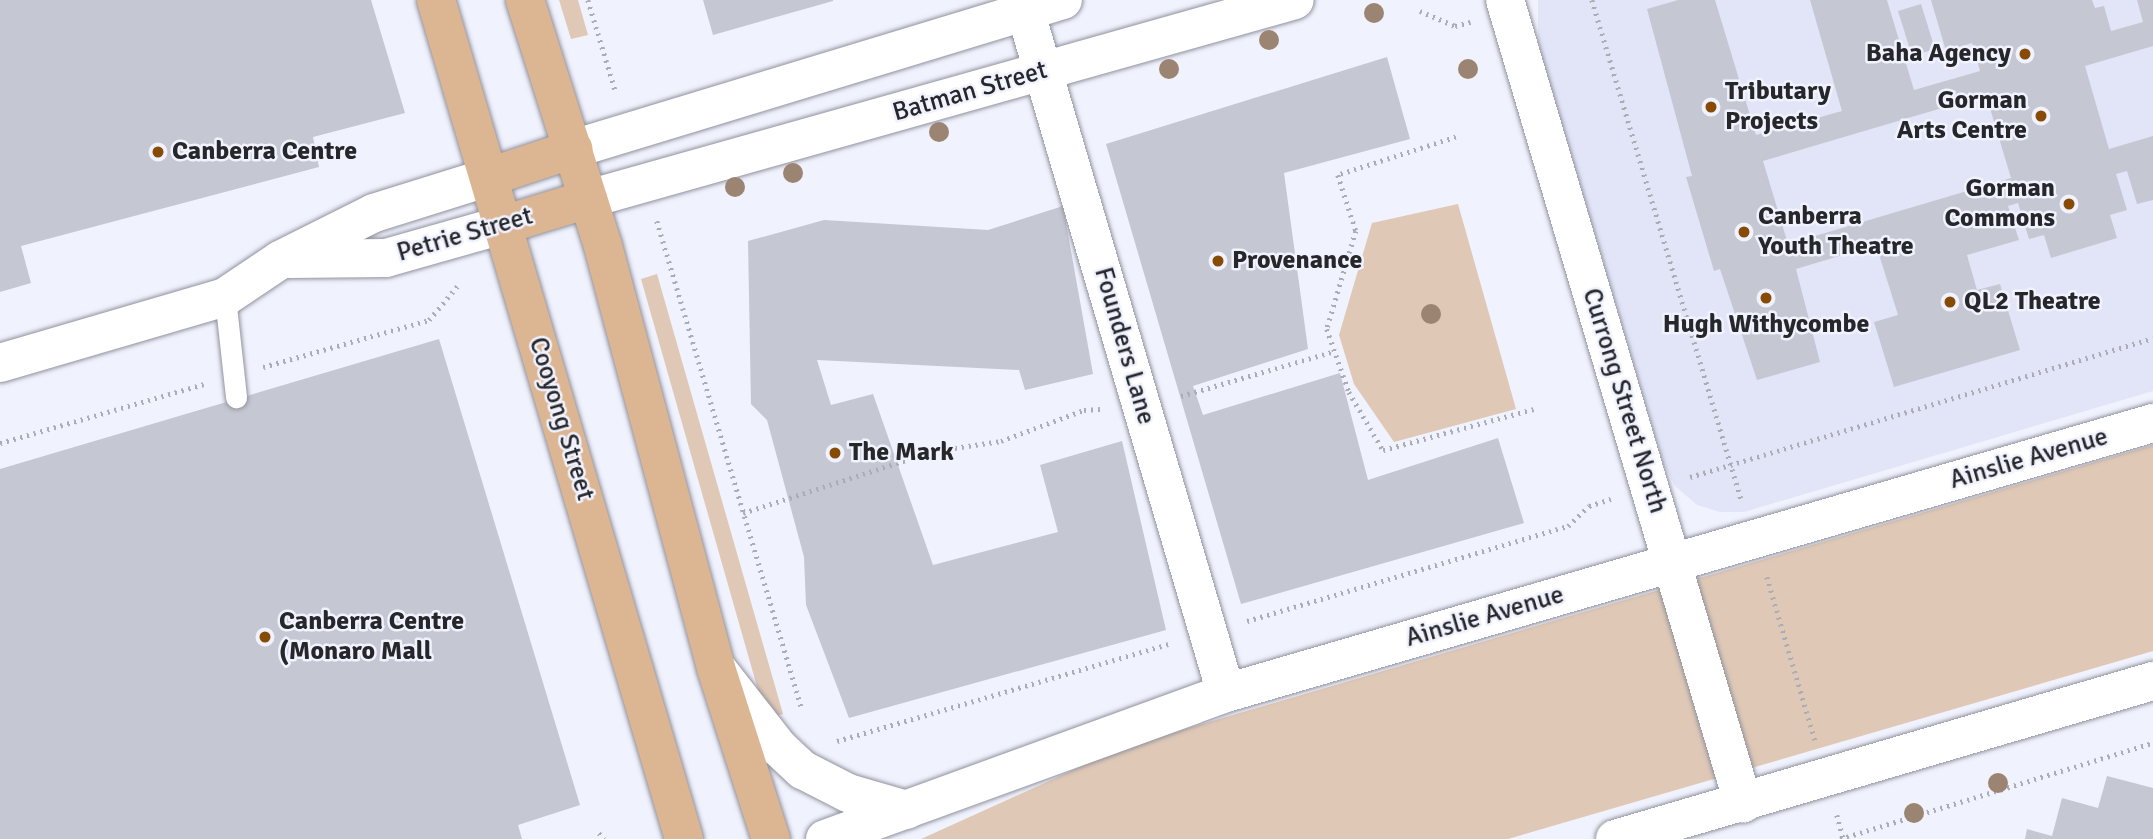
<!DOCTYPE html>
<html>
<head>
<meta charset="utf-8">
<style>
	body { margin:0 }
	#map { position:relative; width:2153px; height:839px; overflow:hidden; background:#f0f2fe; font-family:Signika,sans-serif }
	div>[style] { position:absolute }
	.built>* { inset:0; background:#e2e5f8 }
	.green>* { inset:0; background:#dfc8b6 }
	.building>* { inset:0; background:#c5c7d3 }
	.path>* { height:4.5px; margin-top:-2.25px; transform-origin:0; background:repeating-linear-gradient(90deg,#abadb6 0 2px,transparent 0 7px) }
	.roads { filter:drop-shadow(0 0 2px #90929d) drop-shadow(0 0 2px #90929d) }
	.lane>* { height:21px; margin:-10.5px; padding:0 10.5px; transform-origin:10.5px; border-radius:10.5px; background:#fff }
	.street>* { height:38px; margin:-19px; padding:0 19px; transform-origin:19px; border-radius:19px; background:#fff }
	.secondary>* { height:38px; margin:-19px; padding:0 19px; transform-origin:19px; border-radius:19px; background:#fff }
	.primary>* { height:38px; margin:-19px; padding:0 19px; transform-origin:19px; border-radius:19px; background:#dcb592 }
	.trees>* { width:20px; height:20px; margin:-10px; border-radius:50%; background:#9b8572 }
	.dots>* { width:19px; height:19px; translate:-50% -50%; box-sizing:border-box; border:4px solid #f0f2fe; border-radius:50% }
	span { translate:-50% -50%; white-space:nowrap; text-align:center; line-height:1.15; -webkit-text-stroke:5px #f0f2fe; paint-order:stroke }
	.poi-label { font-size:26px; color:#26272b; font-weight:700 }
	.right { translate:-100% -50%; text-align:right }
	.left { translate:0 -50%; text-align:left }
	.street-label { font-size:26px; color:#26272b }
</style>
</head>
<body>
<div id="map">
	<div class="built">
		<i style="clip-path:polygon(1538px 0,2153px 0,2153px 391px,1744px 512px,1720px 512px,1697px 505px,1675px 486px,1664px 465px,1538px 44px)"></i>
	</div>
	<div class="green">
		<i style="clip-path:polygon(559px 0,578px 0,588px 35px,571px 39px)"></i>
		<i style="clip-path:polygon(1458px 204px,1516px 409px,1394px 442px,1354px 384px,1339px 335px,1372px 223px)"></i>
		<i style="clip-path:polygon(657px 274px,783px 714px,775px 716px,760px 697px,641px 279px)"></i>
		<i style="clip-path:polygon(2153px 445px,2153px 651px,1508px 839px,921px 839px,1124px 747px)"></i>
	</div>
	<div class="building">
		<i style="clip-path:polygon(0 0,371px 0,405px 113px,313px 137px,319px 167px,21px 246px,31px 283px,0 292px)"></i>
		<i style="clip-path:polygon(703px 0,833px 0,833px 1px,713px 35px)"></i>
		<i style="clip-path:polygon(evenodd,1678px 0,1715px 0,1756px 135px,1842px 111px,1810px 0,1887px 0,1914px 90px,1980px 71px,1972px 43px,1946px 51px,1931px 0,2092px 0,2095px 8px,2104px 6px,2111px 31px,2143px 22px,2137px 0,2153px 0,2153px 46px,2085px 66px,2109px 149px,2153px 136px,2153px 200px,2137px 204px,2127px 171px,2116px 174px,2127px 210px,2110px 215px,2117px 238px,2051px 258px,2044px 235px,2029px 239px,2018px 203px,2008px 206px,2019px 240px,1967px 255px,1977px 290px,2000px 284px,2020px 350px,1894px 387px,1874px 322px,1898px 315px,1876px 245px,1796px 269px,1820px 362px,1757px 380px,1720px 269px,1714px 271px,1686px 177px,1692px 176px,1647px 9px,1678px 0,1986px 95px,2011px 178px,1788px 244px,1763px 161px,1986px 95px)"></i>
		<i style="clip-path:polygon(1921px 4px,1935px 49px,1912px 56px,1898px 11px)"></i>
		<i style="clip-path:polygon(1387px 57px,1410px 139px,1284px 173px,1308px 349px,1193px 386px,1203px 415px,1340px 373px,1368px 480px,1498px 438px,1524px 523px,1241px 604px,1106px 144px)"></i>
		<i style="clip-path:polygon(1063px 206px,1093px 374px,1025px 390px,1019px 370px,817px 360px,831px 405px,873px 394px,933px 565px,1058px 532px,1040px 465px,1122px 441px,1166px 630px,849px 718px,806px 605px,804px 557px,767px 420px,751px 404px,748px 241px,824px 220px,988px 230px)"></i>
		<i style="clip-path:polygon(439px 339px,580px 805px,518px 825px,522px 839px,0 839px,0 469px)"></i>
		<i style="clip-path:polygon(2107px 776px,2153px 788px,2153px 839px,2025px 839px,2027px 829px,2052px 836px,2062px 798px,2098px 808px)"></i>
	</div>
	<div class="path">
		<i style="left:588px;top:0;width:97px;rotate:73.2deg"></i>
		<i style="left:1592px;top:0;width:524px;rotate:73.36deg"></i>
		<i style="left:1420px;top:11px;width:38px;rotate:23deg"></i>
		<i style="left:1455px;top:26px;width:16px;rotate:-15deg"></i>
		<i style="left:1456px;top:137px;width:124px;rotate:162.1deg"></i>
		<i style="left:1338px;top:175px;width:59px;rotate:72.2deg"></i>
		<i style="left:1356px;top:231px;width:102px;rotate:106.5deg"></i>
		<i style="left:1327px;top:329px;width:67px;rotate:70.8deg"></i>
		<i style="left:1349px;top:392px;width:67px;rotate:59.6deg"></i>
		<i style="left:1383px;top:450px;width:156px;rotate:-15.2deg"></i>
		<i style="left:657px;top:221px;width:506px;rotate:73.46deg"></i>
		<i style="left:263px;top:367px;width:173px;rotate:-15.8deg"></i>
		<i style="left:429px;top:320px;width:47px;rotate:-50.2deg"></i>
		<i style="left:1181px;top:396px;width:160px;rotate:-16.3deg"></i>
		<i style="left:0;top:443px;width:212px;rotate:-16.1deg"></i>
		<i style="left:1690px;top:477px;width:483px;rotate:-16.7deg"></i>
		<i style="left:743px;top:513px;width:201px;rotate:-18deg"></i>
		<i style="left:934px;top:451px;width:68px;rotate:-8.5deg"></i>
		<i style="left:1001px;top:441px;width:89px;rotate:-20.5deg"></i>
		<i style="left:1084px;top:410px;width:16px;rotate:-4deg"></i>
		<i style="left:1767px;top:577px;width:170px;rotate:73.6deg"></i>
		<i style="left:1247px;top:621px;width:335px;rotate:-16.5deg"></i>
		<i style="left:1568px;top:526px;width:29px;rotate:-44deg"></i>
		<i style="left:1589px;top:506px;width:23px;rotate:-18deg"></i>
		<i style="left:837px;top:741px;width:345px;rotate:-16.3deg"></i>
		<i style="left:1837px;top:815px;width:24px;rotate:75deg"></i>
		<i style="left:599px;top:833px;width:8px;rotate:50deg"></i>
		<i style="left:1840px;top:839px;width:327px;rotate:-17.1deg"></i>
	</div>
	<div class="roads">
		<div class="lane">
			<i style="left:225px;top:297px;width:101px;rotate:83.7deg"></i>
		</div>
		<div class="street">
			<i style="left:1022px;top:0;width:722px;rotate:73.6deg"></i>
			<i style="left:1505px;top:0;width:838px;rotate:73.49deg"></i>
			<i style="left:573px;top:149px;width:512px;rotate:-16.91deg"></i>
			<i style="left:588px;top:199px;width:734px;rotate:-15.72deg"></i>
			<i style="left:290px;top:259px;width:96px;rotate:-0.6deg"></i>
			<i style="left:386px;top:258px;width:122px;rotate:-15.8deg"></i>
			<i style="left:0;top:363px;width:234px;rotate:-16.3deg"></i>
			<i style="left:225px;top:297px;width:66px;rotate:-33.9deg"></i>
			<i style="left:280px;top:260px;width:105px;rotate:-26.6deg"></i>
			<i style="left:374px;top:213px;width:121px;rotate:-17.4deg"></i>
		</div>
		<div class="secondary">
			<i style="left:718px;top:670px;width:99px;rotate:52deg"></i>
			<i style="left:779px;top:748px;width:33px;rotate:43deg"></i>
			<i style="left:803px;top:770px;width:51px;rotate:27.1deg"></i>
			<i style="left:848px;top:793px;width:61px;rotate:16.1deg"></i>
			<i style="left:825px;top:839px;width:427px;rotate:-20deg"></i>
			<i style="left:1226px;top:693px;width:966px;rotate:-16.24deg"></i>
			<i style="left:1615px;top:839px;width:561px;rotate:-16.37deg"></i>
		</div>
		<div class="primary">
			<i style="left:436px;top:0;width:875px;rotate:73.53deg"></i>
			<i style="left:525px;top:0;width:258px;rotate:72.4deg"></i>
			<i style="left:603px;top:246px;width:437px;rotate:75deg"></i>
			<i style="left:716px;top:668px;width:180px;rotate:72.2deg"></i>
			<i style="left:489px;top:177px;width:89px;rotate:-18.4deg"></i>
			<i style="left:503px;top:225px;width:89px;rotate:-17deg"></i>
		</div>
	</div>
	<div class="trees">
		<i style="left:1374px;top:13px"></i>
		<i style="left:1269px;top:40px"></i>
		<i style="left:1169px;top:69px"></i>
		<i style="left:1468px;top:69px"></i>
		<i style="left:939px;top:132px"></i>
		<i style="left:793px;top:173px"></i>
		<i style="left:735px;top:187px"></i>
		<i style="left:1431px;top:314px"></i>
		<i style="left:1998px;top:783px"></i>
		<i style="left:1914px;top:813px"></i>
	</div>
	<div class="dots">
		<i style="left:2025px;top:54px;background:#874b06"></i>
		<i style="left:1711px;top:107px;background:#874b06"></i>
		<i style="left:2041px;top:116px;background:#874b06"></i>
		<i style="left:158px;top:152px;background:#874b06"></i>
		<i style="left:2069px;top:204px;background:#874b06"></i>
		<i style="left:1744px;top:232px;background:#874b06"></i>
		<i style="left:1218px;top:261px;background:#874b06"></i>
		<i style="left:1766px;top:298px;background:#874b06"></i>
		<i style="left:1950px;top:302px;background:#874b06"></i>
		<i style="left:835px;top:453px;background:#874b06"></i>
		<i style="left:265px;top:637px;background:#874b06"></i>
	</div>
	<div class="poi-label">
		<span class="right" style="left:2011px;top:54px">Baha Agency</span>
		<span class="left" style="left:1725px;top:107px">Tributary<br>Projects</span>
		<span class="right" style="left:2027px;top:116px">Gorman<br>Arts Centre</span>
		<span class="left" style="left:172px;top:152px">Canberra Centre</span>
		<span class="right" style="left:2055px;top:204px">Gorman<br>Commons</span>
		<span class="left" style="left:1758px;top:232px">Canberra<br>Youth Theatre</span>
		<span class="left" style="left:1232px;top:261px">Provenance</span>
		<span class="left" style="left:1964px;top:302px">QL2 Theatre</span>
		<span style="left:1766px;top:325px">Hugh Withycombe</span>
		<span class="left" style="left:849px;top:453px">The Mark</span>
		<span class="left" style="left:279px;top:637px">Canberra Centre<br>(Monaro Mall</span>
	</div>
	<div class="street-label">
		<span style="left:970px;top:92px;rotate:-16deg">Batman Street</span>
		<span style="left:465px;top:235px;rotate:-16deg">Petrie Street</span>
		<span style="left:1124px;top:346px;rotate:74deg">Founders Lane</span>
		<span style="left:1624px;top:401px;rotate:73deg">Currong Street North</span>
		<span style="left:561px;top:419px;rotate:73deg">Cooyong Street</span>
		<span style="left:2029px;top:459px;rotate:-16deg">Ainslie Avenue</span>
		<span style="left:1485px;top:617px;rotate:-16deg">Ainslie Avenue</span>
	</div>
</div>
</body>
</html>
